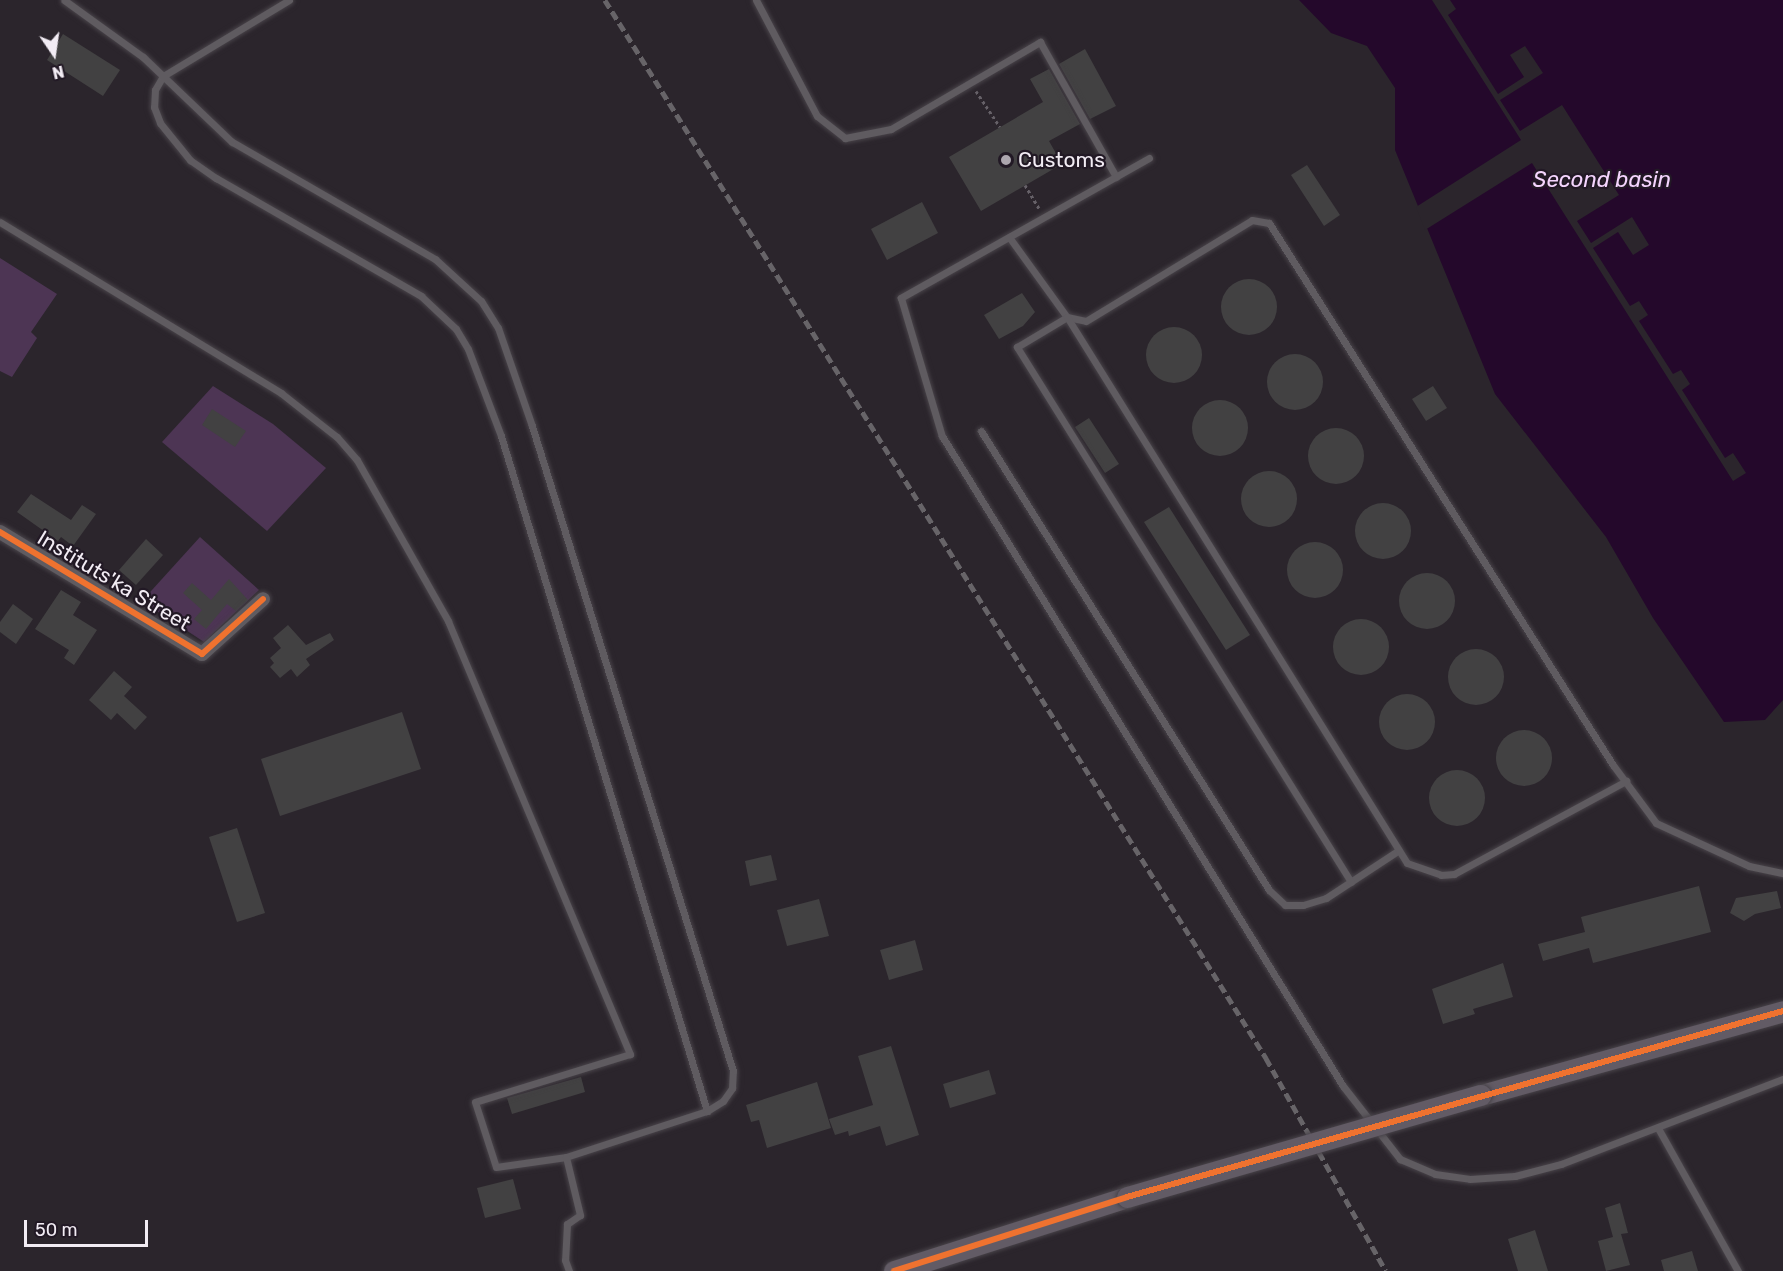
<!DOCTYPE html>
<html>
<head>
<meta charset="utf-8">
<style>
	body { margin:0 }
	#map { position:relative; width:1783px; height:1271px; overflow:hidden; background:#2b252c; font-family:Rubik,sans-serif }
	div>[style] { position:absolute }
	.green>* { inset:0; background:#4d3554 }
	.water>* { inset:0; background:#24082b }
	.pier>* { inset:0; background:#2b252c }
	.building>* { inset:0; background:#424142 }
	.round { border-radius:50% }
	.path>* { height:3px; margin-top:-1.5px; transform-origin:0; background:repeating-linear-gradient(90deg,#666168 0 3px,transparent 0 6px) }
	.roads { filter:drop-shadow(0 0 2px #484349) drop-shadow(0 0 2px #484349) }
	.service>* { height:7px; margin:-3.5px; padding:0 3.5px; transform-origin:3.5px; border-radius:3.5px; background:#5f5b60 }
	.minor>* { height:14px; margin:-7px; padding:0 7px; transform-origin:7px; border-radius:7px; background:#5f5b60 }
	.primary>* { height:21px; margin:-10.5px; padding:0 10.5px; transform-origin:10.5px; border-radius:10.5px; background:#625b65 }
	.rail>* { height:4.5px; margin-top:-2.25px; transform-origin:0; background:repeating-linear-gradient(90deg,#676468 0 9px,transparent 0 13.5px) }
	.bridges { filter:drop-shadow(0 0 2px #484349) drop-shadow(0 0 2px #484349) }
	.primary-bridge>* { height:21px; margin:-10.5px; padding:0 10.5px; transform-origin:10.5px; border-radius:10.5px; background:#625b65 }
	.cycleway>* { height:6px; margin:-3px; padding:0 3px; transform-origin:3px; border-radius:3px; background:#ef722f }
	.dots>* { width:16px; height:16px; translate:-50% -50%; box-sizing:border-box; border:3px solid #221925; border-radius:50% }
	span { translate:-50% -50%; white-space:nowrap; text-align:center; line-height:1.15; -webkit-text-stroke:4.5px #221925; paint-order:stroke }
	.poi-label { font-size:21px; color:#f2ecf4 }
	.left { translate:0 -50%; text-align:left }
	.street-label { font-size:21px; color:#f2ecf4 }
	.water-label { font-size:22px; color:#f5d5fe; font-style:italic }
	.north { position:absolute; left:24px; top:24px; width:60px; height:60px; -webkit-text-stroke:4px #221925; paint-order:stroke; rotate:167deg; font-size:16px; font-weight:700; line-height:24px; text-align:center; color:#f2ecf4 }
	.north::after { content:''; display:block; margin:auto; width:21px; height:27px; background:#f2ecf4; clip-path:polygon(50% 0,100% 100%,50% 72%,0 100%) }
	.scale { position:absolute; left:24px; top:1220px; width:124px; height:27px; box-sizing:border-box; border:3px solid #f2ecf4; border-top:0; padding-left:8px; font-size:18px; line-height:21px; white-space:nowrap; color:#f2ecf4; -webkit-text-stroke:4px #221925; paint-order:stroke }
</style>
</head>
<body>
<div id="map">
	<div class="green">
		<i style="clip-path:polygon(0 258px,57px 294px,31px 332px,37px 338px,12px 377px,0 371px)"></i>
		<i style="clip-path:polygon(213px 386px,273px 424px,326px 468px,267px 531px,162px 442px)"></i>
		<i style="clip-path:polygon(200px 537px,259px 590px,204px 642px,142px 601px)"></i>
	</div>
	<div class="water">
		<i style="clip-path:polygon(1299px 0,1783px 0,1783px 700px,1765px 720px,1724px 722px,1653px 618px,1606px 537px,1495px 394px,1395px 150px,1395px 88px,1367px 46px,1331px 33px)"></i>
	</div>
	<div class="pier">
		<i style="clip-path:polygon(1432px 0,1450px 0,1456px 9px,1448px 15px,1498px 94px,1524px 77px,1510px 55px,1525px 46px,1543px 73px,1500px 100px,1520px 131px,1562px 105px,1619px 195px,1577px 221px,1591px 243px,1632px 217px,1649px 245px,1633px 255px,1618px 232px,1593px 248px,1630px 306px,1639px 301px,1648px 315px,1639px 321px,1673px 374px,1681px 370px,1690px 384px,1682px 390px,1725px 458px,1733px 453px,1746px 473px,1733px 481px,1532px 163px,1425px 230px,1416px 207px,1521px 140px)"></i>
	</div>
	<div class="building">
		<i style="clip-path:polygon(63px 34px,120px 70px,103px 96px,47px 60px)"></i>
		<i style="clip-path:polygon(1085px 49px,1116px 106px,1090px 119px,1059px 64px)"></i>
		<i style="clip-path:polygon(1049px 69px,1080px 124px,1049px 141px,1062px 164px,981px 211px,949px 157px,1043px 102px,1030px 79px)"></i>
		<i style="clip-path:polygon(1307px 165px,1340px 215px,1324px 226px,1291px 175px)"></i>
		<i style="clip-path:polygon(922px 202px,938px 233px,887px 260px,871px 229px)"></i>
		<i class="round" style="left:1221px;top:279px;width:56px;height:56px"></i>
		<i style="clip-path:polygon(1022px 293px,1035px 312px,1023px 326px,999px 339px,984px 315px)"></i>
		<i class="round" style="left:1146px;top:327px;width:56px;height:56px"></i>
		<i class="round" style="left:1267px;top:354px;width:56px;height:56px"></i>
		<i style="clip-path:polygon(1433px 386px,1447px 408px,1426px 421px,1412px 399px)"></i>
		<i class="round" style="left:1192px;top:400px;width:56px;height:56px"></i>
		<i style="clip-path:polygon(212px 409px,246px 431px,235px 447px,202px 425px)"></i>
		<i style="clip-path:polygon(1089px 418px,1119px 464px,1105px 473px,1075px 427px)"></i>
		<i class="round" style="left:1308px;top:428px;width:56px;height:56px"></i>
		<i class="round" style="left:1241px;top:471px;width:56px;height:56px"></i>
		<i style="clip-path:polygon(31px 494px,71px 520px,82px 505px,96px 514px,73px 546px,61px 537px,58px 541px,17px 512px)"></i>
		<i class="round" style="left:1355px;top:503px;width:56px;height:56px"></i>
		<i style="clip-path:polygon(1169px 507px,1250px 635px,1226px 650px,1144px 522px)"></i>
		<i style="clip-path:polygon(146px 539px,163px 555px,136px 585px,119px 570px)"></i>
		<i class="round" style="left:1287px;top:542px;width:56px;height:56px"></i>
		<i class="round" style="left:1399px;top:573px;width:56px;height:56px"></i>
		<i style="clip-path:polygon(229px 579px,248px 600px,236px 611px,227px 604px,206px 629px,194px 619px,202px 610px,183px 593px,192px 583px,211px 600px)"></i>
		<i style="clip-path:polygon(61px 590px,81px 602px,73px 615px,97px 630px,74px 665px,64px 658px,69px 650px,35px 629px)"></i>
		<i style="clip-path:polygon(13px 604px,33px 619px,16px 644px,0 632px,0 622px)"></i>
		<i class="round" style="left:1333px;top:619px;width:56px;height:56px"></i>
		<i style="clip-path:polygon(288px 625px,306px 645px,330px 633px,334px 640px,306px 659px,310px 665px,297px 677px,291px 669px,280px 678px,270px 667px,274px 663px,270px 658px,281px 648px,273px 638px)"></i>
		<i class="round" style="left:1448px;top:649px;width:56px;height:56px"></i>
		<i style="clip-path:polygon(114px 671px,132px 687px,124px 696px,147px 717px,135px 730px,117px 713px,111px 720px,89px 700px)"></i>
		<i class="round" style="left:1379px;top:694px;width:56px;height:56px"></i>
		<i style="clip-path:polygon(402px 712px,421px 769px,280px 816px,261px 759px)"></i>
		<i class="round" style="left:1496px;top:730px;width:56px;height:56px"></i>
		<i class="round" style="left:1429px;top:770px;width:56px;height:56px"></i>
		<i style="clip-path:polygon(237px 828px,265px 913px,237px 922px,209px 837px)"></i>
		<i style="clip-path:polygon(771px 855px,777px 880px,750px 886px,745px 861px)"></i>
		<i style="clip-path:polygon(1699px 886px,1711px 932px,1593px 963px,1589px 948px,1543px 961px,1538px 944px,1585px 932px,1581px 917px)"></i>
		<i style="clip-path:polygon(1777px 891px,1781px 908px,1755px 914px,1744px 921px,1730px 913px,1736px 898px)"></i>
		<i style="clip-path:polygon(819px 899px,829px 936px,787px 946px,777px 910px)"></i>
		<i style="clip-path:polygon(915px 940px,923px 970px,889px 980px,880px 950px)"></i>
		<i style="clip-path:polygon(1503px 963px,1513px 997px,1473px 1009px,1475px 1014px,1443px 1024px,1432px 989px)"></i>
		<i style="clip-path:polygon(891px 1046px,919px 1135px,886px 1146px,880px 1126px,849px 1136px,848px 1131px,835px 1135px,829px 1119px,873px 1105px,858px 1056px)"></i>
		<i style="clip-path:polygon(989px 1070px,996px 1094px,950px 1108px,943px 1084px)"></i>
		<i style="clip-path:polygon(581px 1077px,585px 1092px,512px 1114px,507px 1098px)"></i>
		<i style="clip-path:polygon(817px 1082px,831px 1128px,767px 1148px,759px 1120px,751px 1122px,746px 1105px)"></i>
		<i style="clip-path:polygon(513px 1179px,521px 1209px,485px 1218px,477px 1188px)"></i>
		<i style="clip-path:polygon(1620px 1203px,1628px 1233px,1621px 1234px,1630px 1265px,1606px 1271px,1598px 1241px,1613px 1237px,1605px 1208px)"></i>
		<i style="clip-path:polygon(1535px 1230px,1548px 1271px,1518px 1271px,1508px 1239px)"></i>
		<i style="clip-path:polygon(1692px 1251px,1698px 1271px,1664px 1271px,1661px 1260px)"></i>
	</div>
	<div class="path">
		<i style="left:976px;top:91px;width:43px;rotate:56.3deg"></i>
		<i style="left:1025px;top:185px;width:27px;rotate:59deg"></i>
	</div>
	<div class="roads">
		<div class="service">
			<i style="left:289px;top:0;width:147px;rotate:148.9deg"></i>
			<i style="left:163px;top:76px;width:16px;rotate:120deg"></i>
			<i style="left:155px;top:90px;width:17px;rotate:93deg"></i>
			<i style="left:154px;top:107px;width:17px;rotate:69deg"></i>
			<i style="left:160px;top:123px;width:48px;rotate:51deg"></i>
			<i style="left:190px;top:160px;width:32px;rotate:35deg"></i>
			<i style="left:216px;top:178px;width:237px;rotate:29.9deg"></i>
			<i style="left:421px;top:296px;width:48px;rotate:43.3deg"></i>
			<i style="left:456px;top:329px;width:23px;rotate:59deg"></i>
			<i style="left:468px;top:349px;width:93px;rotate:69.2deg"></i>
			<i style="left:501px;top:436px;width:706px;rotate:73.03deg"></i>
			<i style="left:756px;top:0;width:131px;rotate:62.3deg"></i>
			<i style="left:817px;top:116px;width:36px;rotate:38deg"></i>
			<i style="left:845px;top:138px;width:47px;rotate:-11.1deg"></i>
			<i style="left:891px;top:129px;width:173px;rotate:-30.3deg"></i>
			<i style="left:1040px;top:42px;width:155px;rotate:60.6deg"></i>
			<i style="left:1149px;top:158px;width:285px;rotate:150.6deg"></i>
			<i style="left:901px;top:298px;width:144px;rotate:73.5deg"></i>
			<i style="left:942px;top:436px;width:764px;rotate:58.33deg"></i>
			<i style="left:1343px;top:1086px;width:93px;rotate:52deg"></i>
			<i style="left:1400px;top:1159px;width:38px;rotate:23deg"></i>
			<i style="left:1435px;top:1174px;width:35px;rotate:8deg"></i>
			<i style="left:1470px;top:1179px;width:45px;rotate:-3.8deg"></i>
			<i style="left:1515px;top:1176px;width:48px;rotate:-14.6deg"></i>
			<i style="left:1561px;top:1164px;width:238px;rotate:-21deg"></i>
			<i style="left:0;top:222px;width:329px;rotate:31.3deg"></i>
			<i style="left:281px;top:393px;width:71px;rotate:38.2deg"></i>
			<i style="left:337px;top:437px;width:30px;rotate:49deg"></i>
			<i style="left:357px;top:460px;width:185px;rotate:60.5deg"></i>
			<i style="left:448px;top:621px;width:470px;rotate:67.2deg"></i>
			<i style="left:630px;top:1054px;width:162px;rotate:162.8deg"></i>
			<i style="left:475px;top:1102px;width:68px;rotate:72.1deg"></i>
			<i style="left:496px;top:1167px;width:71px;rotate:-8.1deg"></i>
			<i style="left:566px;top:1157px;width:148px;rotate:-18.1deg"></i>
			<i style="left:707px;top:1111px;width:19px;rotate:-32deg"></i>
			<i style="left:723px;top:1101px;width:16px;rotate:-55deg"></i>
			<i style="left:732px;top:1088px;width:17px;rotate:-87deg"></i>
			<i style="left:733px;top:1071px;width:676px;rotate:-107.31deg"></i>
			<i style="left:532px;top:426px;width:104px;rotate:-109.1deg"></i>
			<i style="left:498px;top:328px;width:32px;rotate:-122deg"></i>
			<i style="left:481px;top:301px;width:62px;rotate:-137.6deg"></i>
			<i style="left:435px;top:259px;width:234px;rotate:-150deg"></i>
			<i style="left:232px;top:142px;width:123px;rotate:-136.3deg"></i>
			<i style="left:143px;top:57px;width:97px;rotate:-144.2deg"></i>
			<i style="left:1009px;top:237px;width:99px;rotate:54.1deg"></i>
			<i style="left:1067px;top:317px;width:19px;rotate:12deg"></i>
			<i style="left:1086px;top:321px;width:194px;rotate:-31.3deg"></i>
			<i style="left:1252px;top:220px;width:17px;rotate:10deg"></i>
			<i style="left:1269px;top:223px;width:642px;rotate:57.6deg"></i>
			<i style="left:1613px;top:765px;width:72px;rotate:53.4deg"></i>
			<i style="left:1656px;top:823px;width:102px;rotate:24.8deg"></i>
			<i style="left:1749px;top:866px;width:35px;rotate:12deg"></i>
			<i style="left:981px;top:431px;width:542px;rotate:57.89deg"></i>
			<i style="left:1269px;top:890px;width:22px;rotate:43deg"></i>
			<i style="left:1285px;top:905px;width:18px"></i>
			<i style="left:1303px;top:905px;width:24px;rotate:-17deg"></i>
			<i style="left:1326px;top:898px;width:87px;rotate:-33.3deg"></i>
			<i style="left:1351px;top:882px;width:631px;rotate:-121.98deg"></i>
			<i style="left:1017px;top:347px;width:58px;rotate:-31deg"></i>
			<i style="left:1067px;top:317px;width:643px;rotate:58.09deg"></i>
			<i style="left:1407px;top:863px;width:36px;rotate:19deg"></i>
			<i style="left:1441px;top:875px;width:13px;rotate:-4deg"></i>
			<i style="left:1454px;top:874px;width:196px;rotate:-28.4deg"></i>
			<i style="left:1658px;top:1128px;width:164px;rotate:60.8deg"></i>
			<i style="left:566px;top:1157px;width:60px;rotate:76.4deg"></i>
			<i style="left:580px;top:1215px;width:16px;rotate:145deg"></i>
			<i style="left:567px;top:1224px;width:36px;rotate:93deg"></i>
			<i style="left:565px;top:1260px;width:12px;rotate:70deg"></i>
		</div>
		<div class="minor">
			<i style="left:0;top:532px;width:236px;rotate:31.1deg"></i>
			<i style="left:202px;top:654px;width:82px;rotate:-42deg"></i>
		</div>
		<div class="primary">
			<i style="left:1481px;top:1095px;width:313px;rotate:-15.5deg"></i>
			<i style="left:894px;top:1271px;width:244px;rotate:-17.6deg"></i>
		</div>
	</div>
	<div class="rail">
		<i style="left:605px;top:0;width:1248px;rotate:58deg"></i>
		<i style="left:1266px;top:1058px;width:244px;rotate:60.6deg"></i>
	</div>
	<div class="bridges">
		<div class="primary-bridge">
			<i style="left:1127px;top:1197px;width:368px;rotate:-16.1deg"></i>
		</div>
	</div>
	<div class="cycleway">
		<i style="left:0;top:532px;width:236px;rotate:31.1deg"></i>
		<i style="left:202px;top:654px;width:82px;rotate:-42deg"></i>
		<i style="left:894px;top:1271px;width:244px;rotate:-17.6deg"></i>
		<i style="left:1127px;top:1197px;width:682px;rotate:-15.83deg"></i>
	</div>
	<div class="dots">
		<i style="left:1006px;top:160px;background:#aca6ae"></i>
	</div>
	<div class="poi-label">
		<span class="left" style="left:1018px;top:160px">Customs</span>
	</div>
	<div class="street-label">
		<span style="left:114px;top:581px;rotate:31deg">Instituts'ka Street</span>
	</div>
	<div class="water-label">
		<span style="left:1602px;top:180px">Second basin</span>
	</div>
	<div class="north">N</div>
	<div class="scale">50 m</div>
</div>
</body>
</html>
